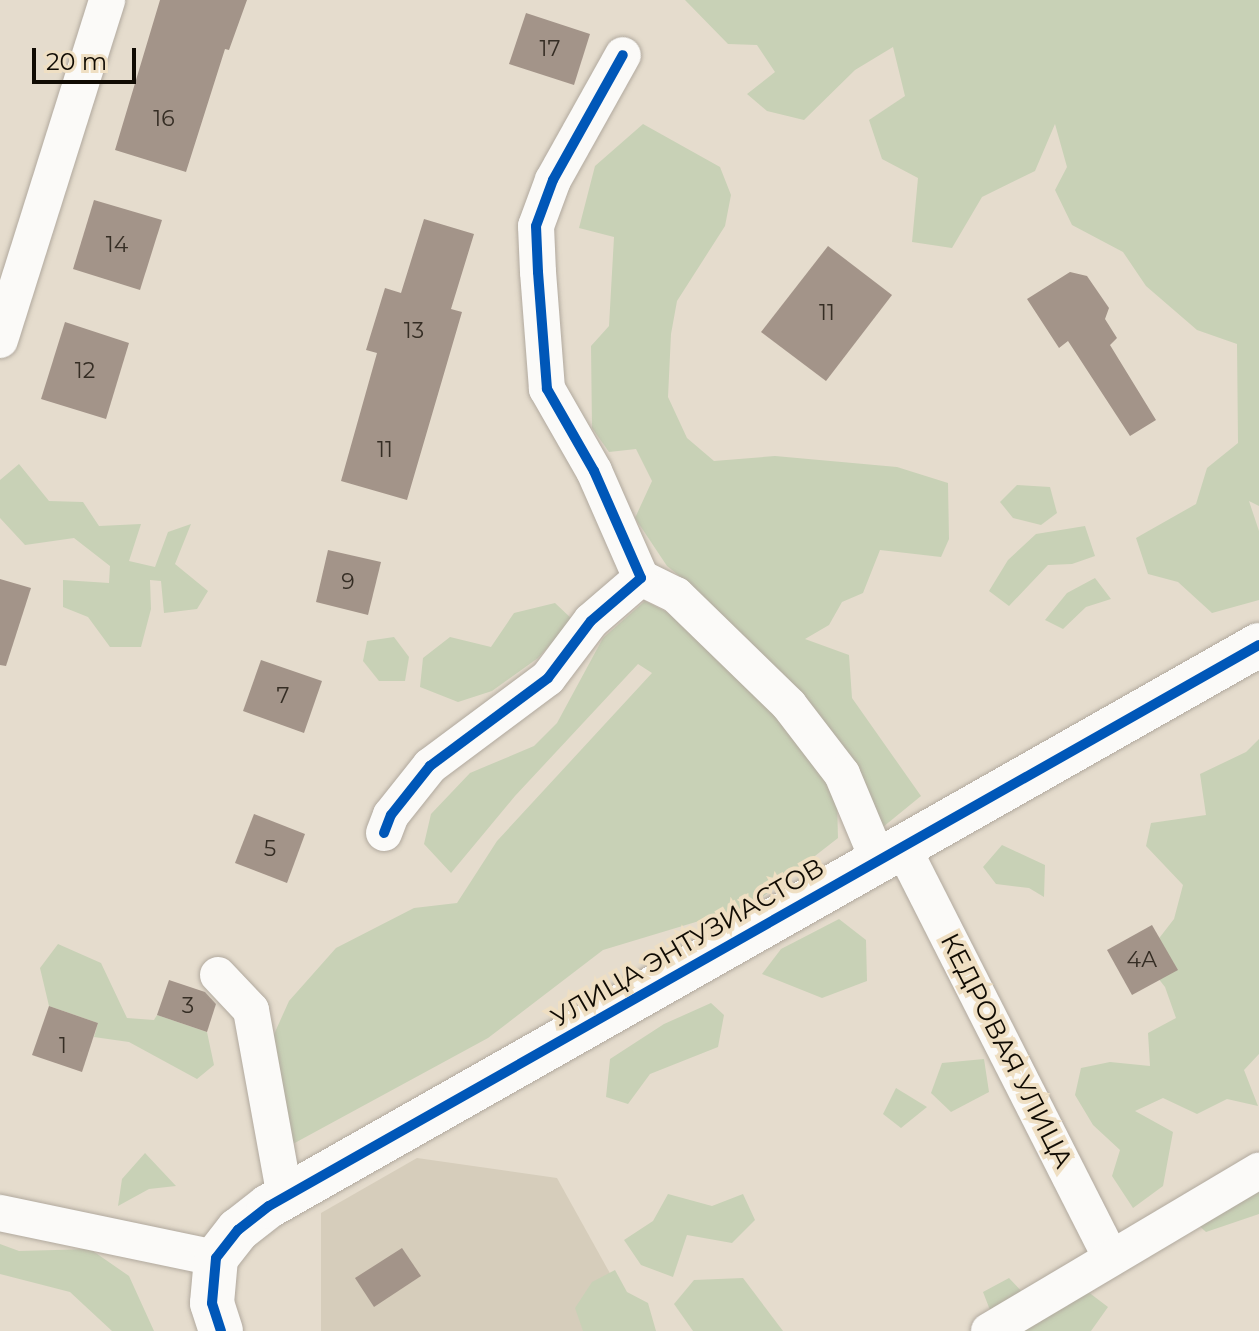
<!DOCTYPE html>
<html>
<head>
<meta charset="utf-8">
<style>
	body { margin:0 }
	#map { position:relative; width:1259px; height:1331px; overflow:hidden; background:#e5dccd; font-family:Montserrat,sans-serif }
	div>[style] { position:absolute }
	.industrial>* { inset:0; background:#d6cdbb }
	.green>* { inset:0; background:#c8d1b6 }
	.building>* { inset:0; background:#a39489 }
	.roads { filter:drop-shadow(0 0 2px #b1a99e) drop-shadow(0 0 2px #b1a99e) }
	.minor>* { height:36px; margin:-18px; padding:0 18px; transform-origin:18px; border-radius:18px; background:#fbfaf8 }
	.tertiary>* { height:44px; margin:-22px; padding:0 22px; transform-origin:22px; border-radius:22px; background:#fbfaf8 }
	.cycleway>* { height:10px; margin:-5px; padding:0 5px; transform-origin:5px; border-radius:5px; background:#0057b8 }
	span { translate:-50% -50%; white-space:nowrap; text-align:center; line-height:1.15; -webkit-text-stroke:8px #efdfc3; paint-order:stroke }
	.number-label { font-size:22px; color:#352d24 }
	.number-label span { -webkit-text-stroke-width:0 }
	.street-label { font-size:26px; color:#100b03 }
	.scale { position:absolute; left:32px; top:48px; width:104px; height:36px; box-sizing:border-box; border:4px solid #100b03; border-top:0; padding-left:10px; font-size:24px; line-height:28px; white-space:nowrap; color:#100b03; -webkit-text-stroke:6px #efdfc3; paint-order:stroke }
</style>
</head>
<body>
<div id="map">
	<div class="industrial">
		<i style="clip-path:polygon(417px 1158px,557px 1178px,642px 1331px,321px 1331px,321px 1213px)"></i>
	</div>
	<div class="green">
		<i style="clip-path:polygon(685px 0,1259px 0,1259px 506px,1249px 501px,1259px 531px,1259px 600px,1212px 613px,1178px 582px,1148px 574px,1136px 538px,1196px 504px,1207px 468px,1238px 443px,1237px 344px,1197px 330px,1146px 286px,1123px 252px,1072px 225px,1055px 190px,1067px 167px,1055px 124px,1035px 171px,982px 197px,952px 248px,912px 242px,918px 178px,882px 159px,869px 120px,905px 96px,893px 47px,855px 70px,804px 120px,767px 111px,747px 94px,775px 72px,757px 45px,728px 44px)"></i>
		<i style="clip-path:polygon(643px 124px,720px 167px,731px 195px,725px 226px,677px 301px,671px 334px,668px 397px,687px 438px,714px 461px,775px 456px,897px 467px,948px 483px,949px 539px,941px 557px,880px 550px,863px 593px,842px 602px,829px 625px,805px 639px,849px 655px,852px 698px,921px 796px,883px 827px,836px 765px,838px 838px,752px 905px,603px 950px,488px 1038px,291px 1145px,266px 1052px,289px 1001px,336px 948px,414px 908px,457px 903px,497px 841px,652px 673px,638px 664px,515px 796px,451px 873px,424px 844px,431px 814px,470px 773px,534px 746px,557px 723px,603px 638px,645px 601px,714px 636px,692px 586px,667px 566px,635px 518px,652px 481px,636px 449px,609px 452px,592px 428px,591px 346px,609px 326px,614px 237px,579px 228px,595px 166px)"></i>
		<i style="clip-path:polygon(19px 464px,49px 501px,83px 502px,99px 526px,141px 524px,129px 561px,155px 567px,168px 532px,191px 524px,175px 564px,208px 591px,197px 609px,164px 613px,161px 581px,150px 580px,151px 609px,141px 647px,110px 647px,88px 617px,63px 607px,63px 580px,109px 583px,110px 566px,74px 538px,25px 545px,0 518px,0 480px)"></i>
		<i style="clip-path:polygon(1017px 485px,1050px 487px,1057px 513px,1041px 525px,1013px 518px,1000px 502px)"></i>
		<i style="clip-path:polygon(1085px 526px,1095px 556px,1072px 564px,1048px 565px,1009px 606px,989px 591px,1008px 560px,1036px 534px)"></i>
		<i style="clip-path:polygon(1095px 578px,1111px 599px,1086px 607px,1063px 629px,1045px 620px,1067px 593px)"></i>
		<i style="clip-path:polygon(555px 603px,573px 620px,538px 658px,492px 691px,458px 702px,420px 687px,423px 658px,450px 637px,491px 647px,514px 613px)"></i>
		<i style="clip-path:polygon(394px 637px,409px 657px,405px 681px,379px 681px,363px 661px,367px 641px)"></i>
		<i style="clip-path:polygon(1259px 739px,1259px 1054px,1244px 1070px,1258px 1106px,1227px 1099px,1197px 1114px,1163px 1098px,1135px 1111px,1173px 1132px,1163px 1186px,1133px 1208px,1112px 1176px,1120px 1150px,1093px 1125px,1075px 1095px,1081px 1068px,1110px 1062px,1150px 1066px,1148px 1033px,1176px 1018px,1165px 987px,1143px 959px,1174px 919px,1183px 885px,1146px 846px,1151px 823px,1206px 815px,1200px 774px,1246px 752px)"></i>
		<i style="clip-path:polygon(1002px 845px,1045px 865px,1044px 897px,1029px 888px,996px 884px,983px 867px)"></i>
		<i style="clip-path:polygon(839px 919px,866px 940px,867px 981px,822px 998px,762px 974px,781px 949px)"></i>
		<i style="clip-path:polygon(58px 944px,101px 963px,127px 1018px,154px 1020px,157px 1015px,207px 1032px,214px 1065px,197px 1079px,129px 1042px,94px 1037px,98px 1023px,49px 1006px,40px 968px)"></i>
		<i style="clip-path:polygon(711px 1003px,724px 1015px,718px 1047px,650px 1074px,628px 1104px,606px 1097px,610px 1059px,664px 1024px)"></i>
		<i style="clip-path:polygon(984px 1059px,989px 1092px,951px 1112px,931px 1093px,942px 1063px)"></i>
		<i style="clip-path:polygon(896px 1088px,927px 1107px,901px 1128px,883px 1114px)"></i>
		<i style="clip-path:polygon(145px 1153px,176px 1186px,149px 1189px,118px 1206px,122px 1179px)"></i>
		<i style="clip-path:polygon(1259px 1189px,1259px 1214px,1206px 1232px,1195px 1222px)"></i>
		<i style="clip-path:polygon(668px 1194px,712px 1206px,743px 1194px,755px 1220px,732px 1243px,687px 1235px,673px 1277px,641px 1265px,624px 1240px,653px 1221px)"></i>
		<i style="clip-path:polygon(0 1244px,19px 1251px,90px 1249px,129px 1276px,154px 1331px,112px 1331px,70px 1292px,0 1274px)"></i>
		<i style="clip-path:polygon(615px 1270px,627px 1292px,648px 1303px,656px 1331px,583px 1331px,575px 1308px,592px 1282px)"></i>
		<i style="clip-path:polygon(743px 1278px,783px 1331px,693px 1331px,674px 1304px,694px 1280px)"></i>
		<i style="clip-path:polygon(1009px 1278px,1025px 1295px,1083px 1288px,1108px 1307px,1091px 1331px,1012px 1331px,990px 1310px,983px 1292px)"></i>
	</div>
	<div class="building">
		<i style="clip-path:polygon(160px 0,247px 0,229px 50px,225px 49px,186px 172px,115px 150px)"></i>
		<i style="clip-path:polygon(526px 13px,590px 34px,574px 85px,509px 64px)"></i>
		<i style="clip-path:polygon(94px 200px,162px 220px,140px 290px,73px 269px)"></i>
		<i style="clip-path:polygon(424px 219px,474px 234px,451px 309px,462px 312px,407px 500px,341px 481px,377px 353px,366px 350px,385px 288px,401px 293px)"></i>
		<i style="clip-path:polygon(828px 246px,892px 295px,826px 381px,761px 332px)"></i>
		<i style="clip-path:polygon(1070px 272px,1087px 276px,1109px 308px,1105px 319px,1117px 338px,1110px 345px,1156px 420px,1130px 436px,1068px 341px,1059px 348px,1027px 299px)"></i>
		<i style="clip-path:polygon(65px 322px,129px 343px,106px 419px,41px 399px)"></i>
		<i style="clip-path:polygon(328px 550px,381px 562px,368px 615px,316px 602px)"></i>
		<i style="clip-path:polygon(0 579px,31px 588px,6px 666px,0 665px)"></i>
		<i style="clip-path:polygon(261px 660px,322px 681px,304px 733px,243px 711px)"></i>
		<i style="clip-path:polygon(254px 814px,305px 834px,287px 883px,235px 863px)"></i>
		<i style="clip-path:polygon(1152px 925px,1178px 970px,1132px 995px,1107px 950px)"></i>
		<i style="clip-path:polygon(169px 980px,205px 992px,216px 1004px,207px 1032px,157px 1015px)"></i>
		<i style="clip-path:polygon(49px 1006px,98px 1023px,82px 1072px,32px 1055px)"></i>
		<i style="clip-path:polygon(402px 1248px,421px 1276px,374px 1307px,355px 1278px)"></i>
	</div>
	<div class="roads">
		<div class="minor">
			<i style="left:0;top:340px;width:356px;rotate:-72.5deg"></i>
			<i style="left:641px;top:578px;width:39px;rotate:26deg"></i>
			<i style="left:676px;top:595px;width:158px;rotate:44.2deg"></i>
			<i style="left:789px;top:705px;width:87px;rotate:52.5deg"></i>
			<i style="left:842px;top:774px;width:93px;rotate:67.3deg"></i>
			<i style="left:384px;top:833px;width:19px;rotate:-69deg"></i>
			<i style="left:391px;top:815px;width:63px;rotate:-51.5deg"></i>
			<i style="left:430px;top:766px;width:147px;rotate:-36.7deg"></i>
			<i style="left:548px;top:678px;width:71px;rotate:-53deg"></i>
			<i style="left:591px;top:621px;width:66px;rotate:-40.7deg"></i>
			<i style="left:641px;top:578px;width:117px;rotate:-113.7deg"></i>
			<i style="left:594px;top:471px;width:95px;rotate:-119.8deg"></i>
			<i style="left:547px;top:389px;width:117px;rotate:-94.4deg"></i>
			<i style="left:538px;top:272px;width:46px;rotate:-92.5deg"></i>
			<i style="left:536px;top:226px;width:49px;rotate:-69.7deg"></i>
			<i style="left:553px;top:180px;width:143px;rotate:-60.8deg"></i>
			<i style="left:902px;top:846px;width:460px;rotate:63.1deg"></i>
			<i style="left:218px;top:975px;width:48px;rotate:46.7deg"></i>
			<i style="left:251px;top:1010px;width:190px;rotate:79.7deg"></i>
			<i style="left:0;top:1213px;width:221px;rotate:11.8deg"></i>
			<i style="left:989px;top:1331px;width:314px;rotate:-30.7deg"></i>
		</div>
		<div class="tertiary">
			<i style="left:221px;top:1331px;width:29px;rotate:-108deg"></i>
			<i style="left:212px;top:1303px;width:45px;rotate:-84.9deg"></i>
			<i style="left:216px;top:1258px;width:36px;rotate:-52deg"></i>
			<i style="left:238px;top:1230px;width:39px;rotate:-38deg"></i>
			<i style="left:269px;top:1206px;width:1138px;rotate:-29.54deg"></i>
		</div>
	</div>
	<div class="cycleway">
		<i style="left:384px;top:833px;width:19px;rotate:-69deg"></i>
		<i style="left:391px;top:815px;width:63px;rotate:-51.5deg"></i>
		<i style="left:430px;top:766px;width:147px;rotate:-36.7deg"></i>
		<i style="left:548px;top:678px;width:71px;rotate:-53deg"></i>
		<i style="left:591px;top:621px;width:66px;rotate:-40.7deg"></i>
		<i style="left:641px;top:578px;width:117px;rotate:-113.7deg"></i>
		<i style="left:594px;top:471px;width:95px;rotate:-119.8deg"></i>
		<i style="left:547px;top:389px;width:117px;rotate:-94.4deg"></i>
		<i style="left:538px;top:272px;width:46px;rotate:-92.5deg"></i>
		<i style="left:536px;top:226px;width:49px;rotate:-69.7deg"></i>
		<i style="left:553px;top:180px;width:143px;rotate:-60.8deg"></i>
		<i style="left:221px;top:1331px;width:29px;rotate:-108deg"></i>
		<i style="left:212px;top:1303px;width:45px;rotate:-84.9deg"></i>
		<i style="left:216px;top:1258px;width:36px;rotate:-52deg"></i>
		<i style="left:238px;top:1230px;width:39px;rotate:-38deg"></i>
		<i style="left:269px;top:1206px;width:1138px;rotate:-29.54deg"></i>
	</div>
	<div class="number-label">
		<span style="left:550px;top:49px">17</span>
		<span style="left:164px;top:119px">16</span>
		<span style="left:117px;top:245px">14</span>
		<span style="left:827px;top:313px">11</span>
		<span style="left:414px;top:331px">13</span>
		<span style="left:85px;top:371px">12</span>
		<span style="left:385px;top:450px">11</span>
		<span style="left:348px;top:582px">9</span>
		<span style="left:283px;top:696px">7</span>
		<span style="left:270px;top:849px">5</span>
		<span style="left:1142px;top:960px">4А</span>
		<span style="left:188px;top:1006px">3</span>
		<span style="left:63px;top:1046px">1</span>
	</div>
	<div class="street-label">
		<span style="left:688px;top:943px;rotate:-30deg">УЛИЦА ЭНТУЗИАСТОВ</span>
		<span style="left:1006px;top:1051px;rotate:63deg">КЕДРОВАЯ УЛИЦА</span>
	</div>
	<div class="scale">20 m</div>
</div>
</body>
</html>
